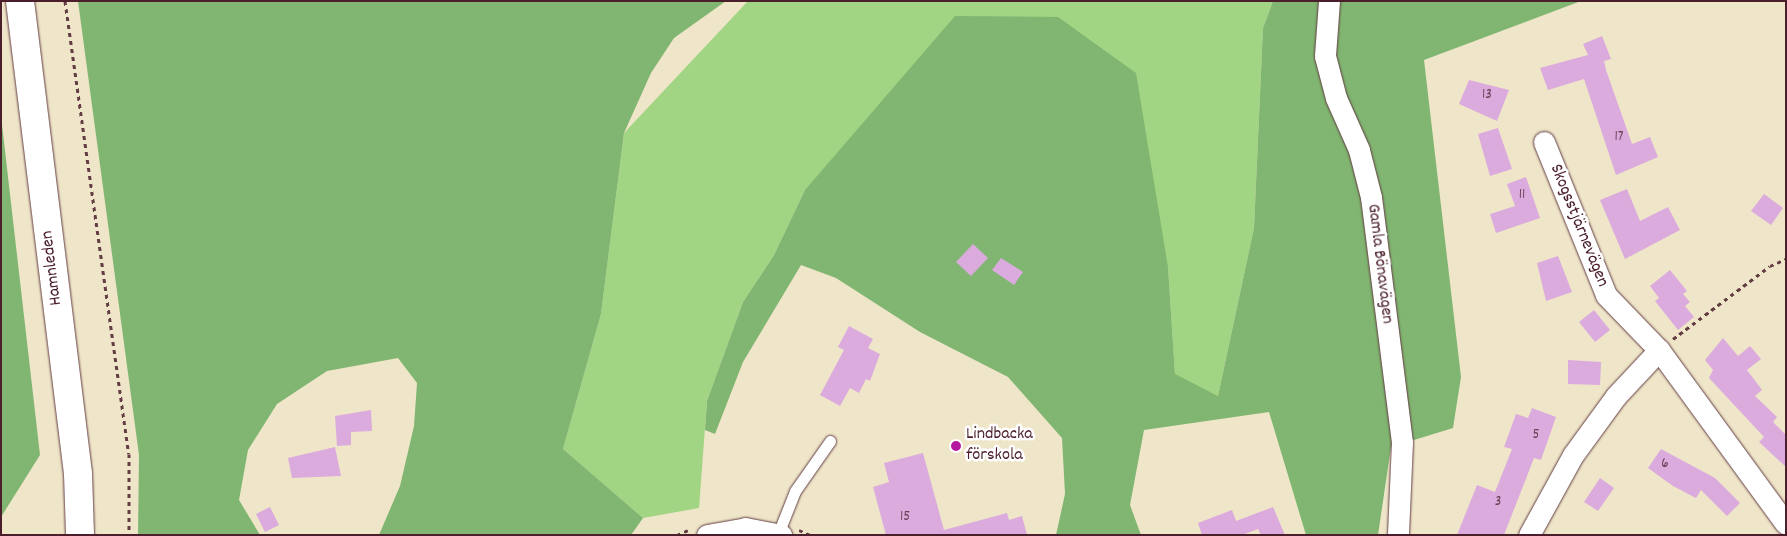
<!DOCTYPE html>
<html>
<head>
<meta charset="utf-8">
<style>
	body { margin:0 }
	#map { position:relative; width:1787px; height:536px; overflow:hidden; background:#efe5c8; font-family:Dekko,sans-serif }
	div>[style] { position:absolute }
	.green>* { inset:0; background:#a1d483 }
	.forest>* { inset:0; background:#80b671 }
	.building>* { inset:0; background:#dbabde }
	.path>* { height:3px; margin-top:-1.5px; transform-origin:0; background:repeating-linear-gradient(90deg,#633d43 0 4px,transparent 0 8px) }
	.roads { filter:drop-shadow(0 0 1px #633d43) drop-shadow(0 0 1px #633d43) }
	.service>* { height:11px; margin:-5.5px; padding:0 5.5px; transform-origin:5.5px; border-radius:5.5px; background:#fff }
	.minor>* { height:21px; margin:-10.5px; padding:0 10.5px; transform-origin:10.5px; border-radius:10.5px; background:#fff }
	.secondary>* { height:28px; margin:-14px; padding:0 14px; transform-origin:14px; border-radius:14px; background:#fff }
	.dots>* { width:14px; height:14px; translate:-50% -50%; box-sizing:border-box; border:2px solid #fff; border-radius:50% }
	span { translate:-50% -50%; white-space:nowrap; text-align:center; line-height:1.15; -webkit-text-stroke:5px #fff; paint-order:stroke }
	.number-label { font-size:15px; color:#6e4258 }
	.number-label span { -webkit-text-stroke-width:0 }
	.street-label { font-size:18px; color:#4a1f2b }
	.poi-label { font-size:18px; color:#4a1f2b }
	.left { translate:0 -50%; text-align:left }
	.frame { position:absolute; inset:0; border:2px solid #4a1f2b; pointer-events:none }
</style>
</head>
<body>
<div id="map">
	<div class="green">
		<i style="clip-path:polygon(748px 1px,1273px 1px,1263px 28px,1254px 228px,1218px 396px,1175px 375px,1168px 267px,805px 190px,774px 255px,743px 302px,707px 401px,699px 508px,643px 518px,563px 449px,601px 314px,624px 133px)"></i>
	</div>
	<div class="forest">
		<i style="clip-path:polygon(78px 1px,726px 1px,674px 38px,651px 73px,624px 133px,601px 314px,563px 449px,643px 518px,631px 535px,379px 535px,400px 486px,414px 426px,417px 383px,398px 358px,327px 371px,277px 404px,248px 450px,239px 500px,260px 535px,138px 535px,139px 455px)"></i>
		<i style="clip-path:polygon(1273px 1px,1581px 1px,1424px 60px,1461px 377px,1453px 428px,1391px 447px,1378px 535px,1306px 535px,1269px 412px,1144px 430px,1130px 505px,1141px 535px,1056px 535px,1065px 494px,1062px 438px,1008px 377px,920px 332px,836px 278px,801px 265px,743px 362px,715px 434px,705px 430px,707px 401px,743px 302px,774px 255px,805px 190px,955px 16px,1058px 17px,1136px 73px,1168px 267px,1175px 374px,1218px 396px,1254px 228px,1263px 28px)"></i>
		<i style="clip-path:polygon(1px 116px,40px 455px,1px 517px)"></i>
	</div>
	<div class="building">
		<i style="clip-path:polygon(1602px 36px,1611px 59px,1604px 61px,1606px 70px,1632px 144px,1650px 137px,1658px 157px,1616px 175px,1584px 79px,1548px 90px,1540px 68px,1588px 55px,1583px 44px)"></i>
		<i style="clip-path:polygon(1469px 80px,1509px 90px,1497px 121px,1459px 104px)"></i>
		<i style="clip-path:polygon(1498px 128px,1512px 169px,1490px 176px,1478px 134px)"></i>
		<i style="clip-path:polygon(1526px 177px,1540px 218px,1496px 233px,1490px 214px,1515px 206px,1507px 184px)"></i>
		<i style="clip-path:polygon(1627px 189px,1640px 221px,1668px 207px,1680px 230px,1625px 259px,1600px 200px)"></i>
		<i style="clip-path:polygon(1764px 194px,1783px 208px,1771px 225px,1751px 211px)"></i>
		<i style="clip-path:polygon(973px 244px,988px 258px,971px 276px,956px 262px)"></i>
		<i style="clip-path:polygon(1558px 256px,1572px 292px,1546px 301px,1537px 263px)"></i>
		<i style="clip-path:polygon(1001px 258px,1023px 272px,1014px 285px,992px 270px)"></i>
		<i style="clip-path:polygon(1670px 270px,1687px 291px,1683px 294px,1690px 302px,1685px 306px,1694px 317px,1678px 330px,1655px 301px,1659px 298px,1650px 286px)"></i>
		<i style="clip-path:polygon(1594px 310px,1610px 330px,1595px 342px,1579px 322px)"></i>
		<i style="clip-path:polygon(849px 326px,873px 339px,868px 348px,880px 354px,870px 381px,866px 379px,859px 393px,850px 388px,840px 406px,820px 395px,844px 350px,838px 347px)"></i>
		<i style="clip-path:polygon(1723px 338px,1738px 356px,1750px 346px,1761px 359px,1747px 370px,1762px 390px,1755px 396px,1777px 417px,1773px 422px,1786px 435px,1786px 467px,1759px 442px,1764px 437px,1709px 378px,1713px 370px,1705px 360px)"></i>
		<i style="clip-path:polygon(1568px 360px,1601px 362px,1600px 385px,1568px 384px)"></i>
		<i style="clip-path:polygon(1532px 408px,1556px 417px,1541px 460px,1534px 458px,1504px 535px,1457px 535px,1477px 485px,1495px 492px,1512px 449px,1504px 447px,1516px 414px,1528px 418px)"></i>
		<i style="clip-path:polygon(371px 410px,372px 431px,351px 432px,351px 445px,337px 446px,335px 416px)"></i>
		<i style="clip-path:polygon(335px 447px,341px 476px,292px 478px,288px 458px)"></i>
		<i style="clip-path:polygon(1661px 449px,1715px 478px,1740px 503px,1727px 516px,1701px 490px,1696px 498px,1673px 486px,1648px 468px)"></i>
		<i style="clip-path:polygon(923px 453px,944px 530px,1007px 513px,1009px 520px,1022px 516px,1027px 535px,886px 535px,873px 487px,889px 482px,884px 463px)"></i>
		<i style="clip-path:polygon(1600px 478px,1614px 488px,1598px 511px,1584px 502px)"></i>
		<i style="clip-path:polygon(270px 507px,279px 525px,265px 532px,256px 514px)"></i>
		<i style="clip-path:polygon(1273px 507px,1285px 535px,1261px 535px,1258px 529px,1242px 535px,1202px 535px,1198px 523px,1232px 510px,1236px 521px)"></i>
	</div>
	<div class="path">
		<i style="left:65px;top:1px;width:457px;rotate:82deg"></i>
		<i style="left:129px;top:454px;width:81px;rotate:90deg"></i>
		<i style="left:1673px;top:339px;width:121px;rotate:-37deg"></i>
		<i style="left:1770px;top:266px;width:17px;rotate:-24deg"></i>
		<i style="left:799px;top:530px;width:12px;rotate:24deg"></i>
		<i style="left:677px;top:535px;width:12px;rotate:-24deg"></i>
	</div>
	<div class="roads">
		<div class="service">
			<i style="left:778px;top:534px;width:46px;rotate:-68.4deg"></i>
			<i style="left:795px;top:491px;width:61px;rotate:-55deg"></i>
		</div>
		<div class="minor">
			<i style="left:1329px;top:1px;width:55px;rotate:94.2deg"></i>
			<i style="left:1325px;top:56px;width:43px;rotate:75.3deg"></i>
			<i style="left:1336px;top:98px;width:57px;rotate:66.1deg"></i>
			<i style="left:1359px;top:150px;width:49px;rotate:75.7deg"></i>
			<i style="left:1371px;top:197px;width:247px;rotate:82.8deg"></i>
			<i style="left:1402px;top:442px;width:93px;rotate:92.5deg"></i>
			<i style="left:1544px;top:142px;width:165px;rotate:67.9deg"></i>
			<i style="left:1606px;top:295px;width:76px;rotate:46.1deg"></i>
			<i style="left:1659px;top:350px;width:215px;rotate:53.9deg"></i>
			<i style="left:707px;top:535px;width:39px;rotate:-10deg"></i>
			<i style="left:745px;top:528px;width:37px;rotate:11deg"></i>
			<i style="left:1529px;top:535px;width:91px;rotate:-61.2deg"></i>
			<i style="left:1573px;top:455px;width:73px;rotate:-53.9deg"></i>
			<i style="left:1616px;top:396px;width:63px;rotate:-46.9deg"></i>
		</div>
		<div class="secondary">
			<i style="left:20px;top:1px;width:477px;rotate:83deg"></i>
			<i style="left:78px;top:474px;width:61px;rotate:88.1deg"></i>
		</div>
	</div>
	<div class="dots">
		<i style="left:956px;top:446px;background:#b5179e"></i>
	</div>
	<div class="number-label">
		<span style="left:1487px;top:96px">13</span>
		<span style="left:1619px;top:138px">17</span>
		<span style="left:1522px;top:196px">11</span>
		<span style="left:1536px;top:436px">5</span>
		<span style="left:1665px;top:465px">6</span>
		<span style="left:1498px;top:503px">3</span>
		<span style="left:905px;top:518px">15</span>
	</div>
	<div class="street-label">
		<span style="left:1578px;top:226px;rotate:68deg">Skogsstjärnevägen</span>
		<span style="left:1379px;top:264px;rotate:83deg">Gamla Bönavägen</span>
		<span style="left:53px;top:268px;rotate:-97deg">Hamnleden</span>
	</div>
	<div class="poi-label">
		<span class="left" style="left:966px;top:446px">Lindbacka<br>förskola</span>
	</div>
	<div class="frame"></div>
</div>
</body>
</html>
